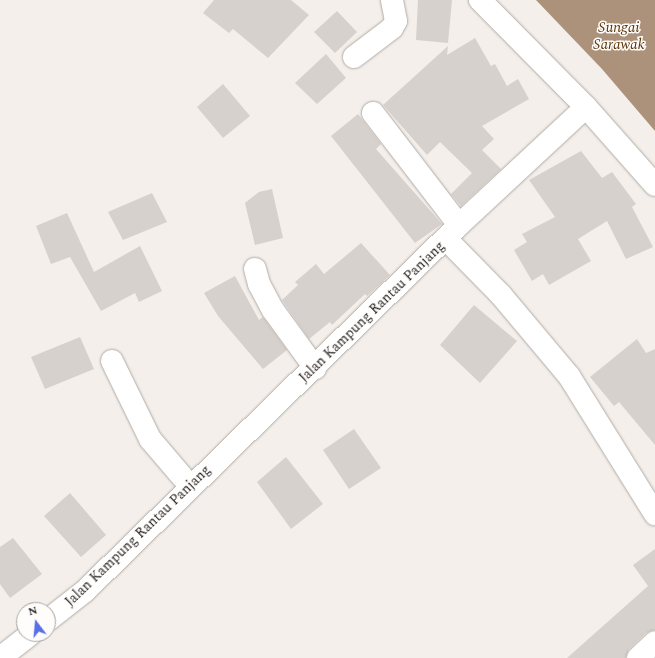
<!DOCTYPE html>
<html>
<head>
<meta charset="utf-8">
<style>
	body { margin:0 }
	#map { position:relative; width:655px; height:658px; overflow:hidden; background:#f4efea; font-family:Spectral,serif }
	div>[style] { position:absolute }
	.water>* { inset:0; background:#ad927b }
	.building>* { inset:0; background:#d6d1cc }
	.roads { filter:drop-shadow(0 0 1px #b1aba6) drop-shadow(0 0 1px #b1aba6) }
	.street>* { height:22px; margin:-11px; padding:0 11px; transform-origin:11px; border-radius:11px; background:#fff }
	span { translate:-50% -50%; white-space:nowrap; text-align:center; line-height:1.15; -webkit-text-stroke:3px #fffdfb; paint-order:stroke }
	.street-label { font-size:14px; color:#221f1e }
	.water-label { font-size:15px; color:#5a340a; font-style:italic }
	.north { position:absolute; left:16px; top:602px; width:40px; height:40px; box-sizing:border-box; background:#fffdfb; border:1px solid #a7a4a3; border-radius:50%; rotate:344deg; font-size:11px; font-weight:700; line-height:16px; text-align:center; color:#221f1e }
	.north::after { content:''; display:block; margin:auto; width:14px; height:18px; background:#596fe5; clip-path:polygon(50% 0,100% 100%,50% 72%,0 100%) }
</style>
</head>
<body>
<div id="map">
	<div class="water">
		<i style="clip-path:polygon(536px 0,655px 0,655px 131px,602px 69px)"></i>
	</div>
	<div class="building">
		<i style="clip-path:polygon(214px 0,291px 0,309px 15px,268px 58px,233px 29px,229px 33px,203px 13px)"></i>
		<i style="clip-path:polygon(418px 0,452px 0,448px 43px,416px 40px)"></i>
		<i style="clip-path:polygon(337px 11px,357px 32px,335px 53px,314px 32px)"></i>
		<i style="clip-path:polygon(475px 38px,491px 66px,495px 64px,507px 86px,518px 79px,529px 99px,482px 126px,494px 139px,482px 150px,501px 169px,461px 206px,451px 194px,472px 173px,440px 142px,427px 155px,383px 105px,448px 46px,447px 55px)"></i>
		<i style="clip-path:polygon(326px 54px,346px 78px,317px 104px,295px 83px)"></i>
		<i style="clip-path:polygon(223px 84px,250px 116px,223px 138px,197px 107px)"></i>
		<i style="clip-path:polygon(358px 114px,381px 144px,376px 149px,442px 224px,415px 243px,331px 136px)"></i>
		<i style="clip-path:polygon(581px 151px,602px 178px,612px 172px,636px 204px,632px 207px,653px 247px,626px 259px,607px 221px,578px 239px,591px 261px,549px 285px,543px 274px,532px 281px,514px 250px,527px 242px,522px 234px,555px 217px,529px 180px)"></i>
		<i style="clip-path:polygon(272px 189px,283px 238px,255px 245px,245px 203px,259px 192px)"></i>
		<i style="clip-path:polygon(152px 193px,167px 222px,123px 240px,108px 212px)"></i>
		<i style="clip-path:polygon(67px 213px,94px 272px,140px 246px,162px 291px,139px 302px,135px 293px,101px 311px,70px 257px,51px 264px,36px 226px)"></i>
		<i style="clip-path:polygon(361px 243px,390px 275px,367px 296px,365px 294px,332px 325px,330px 322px,309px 339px,282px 300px,298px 285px,295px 282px,316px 264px,324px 274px)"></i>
		<i style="clip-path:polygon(235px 276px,259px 320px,263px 317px,287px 350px,263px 369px,218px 316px,204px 293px)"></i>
		<i style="clip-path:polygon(474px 305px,517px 341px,480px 383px,440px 345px)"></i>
		<i style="clip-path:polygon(80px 337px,94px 369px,45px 389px,31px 357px)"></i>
		<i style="clip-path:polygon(637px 339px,646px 353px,655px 349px,655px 445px,619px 402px,614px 406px,590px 377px)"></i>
		<i style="clip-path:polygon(354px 429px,381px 468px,349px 489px,323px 450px)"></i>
		<i style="clip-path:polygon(286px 457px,323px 504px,291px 529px,257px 482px)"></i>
		<i style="clip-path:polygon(70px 493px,106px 535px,81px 557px,44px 516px)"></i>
		<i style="clip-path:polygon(13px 538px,42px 574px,10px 598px,0 584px,0 547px)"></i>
		<i style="clip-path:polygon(655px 549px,655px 630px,646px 633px,629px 649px,626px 658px,567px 658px,648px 586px,633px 565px)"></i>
	</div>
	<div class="roads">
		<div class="street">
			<i style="left:354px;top:57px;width:48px;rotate:-37.3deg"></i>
			<i style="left:392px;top:28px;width:8px;rotate:-60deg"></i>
			<i style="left:396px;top:21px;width:21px;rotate:-101deg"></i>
			<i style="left:586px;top:107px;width:104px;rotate:48.5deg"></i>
			<i style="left:373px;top:113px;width:141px;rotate:52.5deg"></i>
			<i style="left:447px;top:240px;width:77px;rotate:45.5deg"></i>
			<i style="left:501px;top:295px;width:106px;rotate:50deg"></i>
			<i style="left:569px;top:376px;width:163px;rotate:58.1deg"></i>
			<i style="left:255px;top:269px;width:16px;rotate:75deg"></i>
			<i style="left:259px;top:284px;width:30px;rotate:62deg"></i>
			<i style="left:273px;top:310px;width:72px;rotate:54.1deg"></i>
			<i style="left:112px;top:361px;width:87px;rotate:64deg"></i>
			<i style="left:150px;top:439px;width:62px;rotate:49.6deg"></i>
			<i style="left:48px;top:620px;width:47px;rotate:-38.1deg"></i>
			<i style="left:85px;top:591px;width:523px;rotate:-44.38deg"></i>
			<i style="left:459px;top:225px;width:173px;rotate:-42.9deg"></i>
			<i style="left:586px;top:107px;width:151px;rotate:-134.7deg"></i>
			<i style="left:0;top:658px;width:39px;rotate:-38deg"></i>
			<i style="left:638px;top:658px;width:23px;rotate:-43deg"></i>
		</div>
	</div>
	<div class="street-label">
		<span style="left:372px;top:312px;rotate:-44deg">Jalan Kampung Rantau Panjang</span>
		<span style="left:138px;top:536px;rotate:-44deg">Jalan Kampung Rantau Panjang</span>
	</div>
	<div class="water-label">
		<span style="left:619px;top:36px">Sungai<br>Sarawak</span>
	</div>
	<div class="north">N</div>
</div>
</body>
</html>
